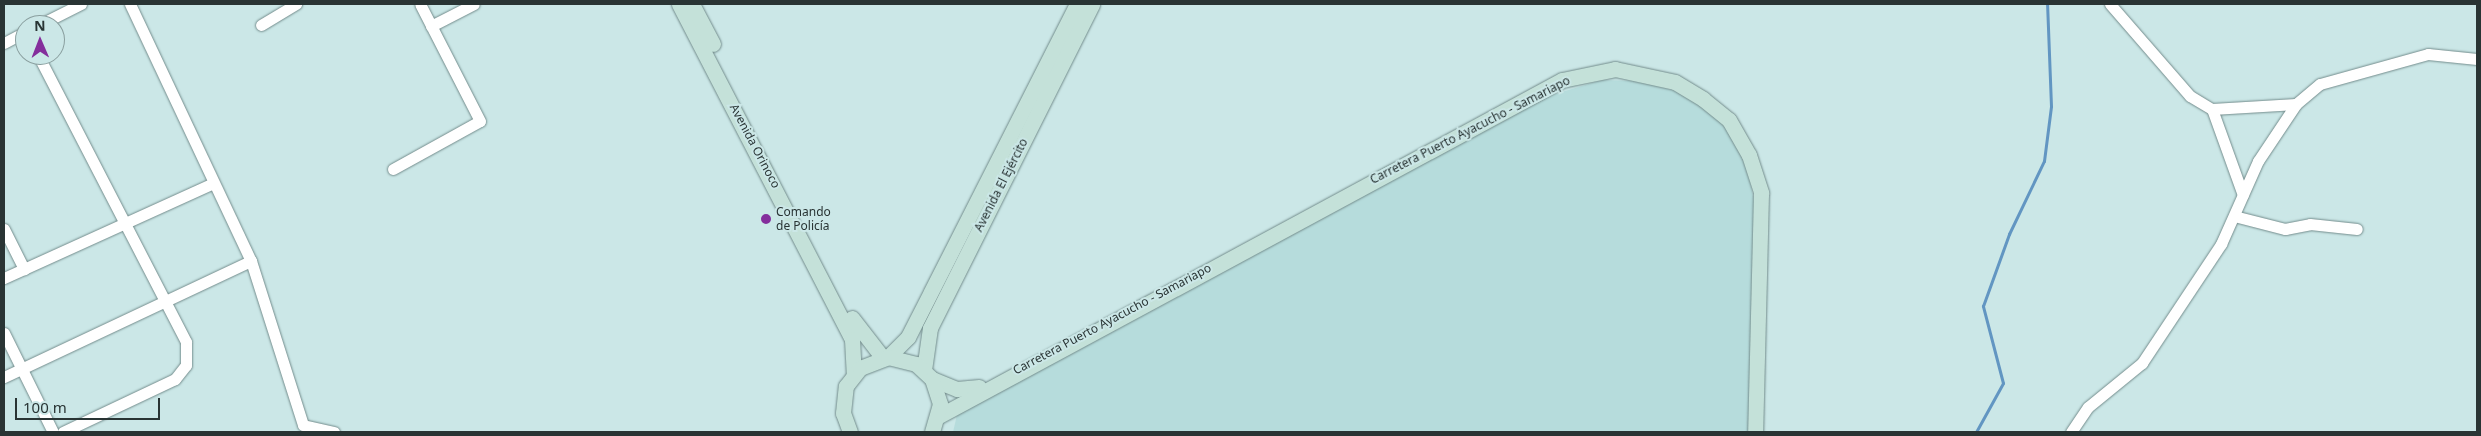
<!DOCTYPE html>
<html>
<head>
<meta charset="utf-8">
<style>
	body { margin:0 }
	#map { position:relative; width:2481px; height:436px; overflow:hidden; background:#cbe7e7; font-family:"Noto Sans",sans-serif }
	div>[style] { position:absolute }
	.built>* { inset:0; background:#b6dcdc }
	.stream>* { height:3px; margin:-1.5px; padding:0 1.5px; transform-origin:1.5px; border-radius:1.5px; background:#6296c2 }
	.roads { filter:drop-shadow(0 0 1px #738c8c) drop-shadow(0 0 1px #738c8c) }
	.street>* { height:11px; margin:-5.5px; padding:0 5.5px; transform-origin:5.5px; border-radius:5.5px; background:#fff }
	.secondary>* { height:15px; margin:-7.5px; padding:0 7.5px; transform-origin:7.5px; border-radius:7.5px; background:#c4e1d9 }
	.dots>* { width:14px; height:14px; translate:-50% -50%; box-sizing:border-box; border:2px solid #cbe7e7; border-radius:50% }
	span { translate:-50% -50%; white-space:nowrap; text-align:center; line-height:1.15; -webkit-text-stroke:4px #cbe7e7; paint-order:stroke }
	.street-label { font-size:12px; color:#293434 }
	.poi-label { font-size:12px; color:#293434 }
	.left { translate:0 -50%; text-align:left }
	.frame { position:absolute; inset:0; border:5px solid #293434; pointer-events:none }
	.north { position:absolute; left:15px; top:15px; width:50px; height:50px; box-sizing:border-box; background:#cbe7e7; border:1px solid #8a9f9f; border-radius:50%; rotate:359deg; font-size:14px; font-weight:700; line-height:20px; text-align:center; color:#293434 }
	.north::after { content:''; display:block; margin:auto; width:18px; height:22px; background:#842e9c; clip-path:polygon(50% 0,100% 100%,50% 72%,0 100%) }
	.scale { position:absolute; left:15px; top:398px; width:145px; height:22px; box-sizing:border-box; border:2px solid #293434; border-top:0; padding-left:6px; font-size:15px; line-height:18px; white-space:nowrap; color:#293434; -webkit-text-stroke:4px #cbe7e7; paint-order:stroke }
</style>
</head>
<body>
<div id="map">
	<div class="built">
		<i style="clip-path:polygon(1602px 80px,1638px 81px,1675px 91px,1706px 108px,1732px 133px,1746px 162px,1754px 201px,1749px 432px,953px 432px,957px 415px,996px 389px,1552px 95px)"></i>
	</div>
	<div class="stream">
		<i style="left:1976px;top:432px;width:56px;rotate:-61.1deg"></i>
		<i style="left:2003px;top:383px;width:80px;rotate:-104.6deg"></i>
		<i style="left:1983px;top:306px;width:77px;rotate:-70.1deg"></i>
		<i style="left:2009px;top:234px;width:81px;rotate:-64.4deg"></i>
		<i style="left:2044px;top:161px;width:55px;rotate:-82.7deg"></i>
		<i style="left:2051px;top:106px;width:102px;rotate:-92.2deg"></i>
	</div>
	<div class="roads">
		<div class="street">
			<i style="left:130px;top:4px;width:284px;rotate:64.8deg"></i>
			<i style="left:251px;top:261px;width:172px;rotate:72.4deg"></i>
			<i style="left:303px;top:425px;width:32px;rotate:13deg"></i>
			<i style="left:2110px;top:4px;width:122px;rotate:49deg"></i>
			<i style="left:2190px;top:96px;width:26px;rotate:31deg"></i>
			<i style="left:2212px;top:109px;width:84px;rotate:-3.4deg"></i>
			<i style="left:39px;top:25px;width:47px;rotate:-26.6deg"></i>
			<i style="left:261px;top:25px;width:41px;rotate:-31deg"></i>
			<i style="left:431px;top:26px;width:48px;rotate:-27.1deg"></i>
			<i style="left:4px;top:43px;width:24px;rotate:-28deg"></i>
			<i style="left:38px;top:55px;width:323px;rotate:62.7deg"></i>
			<i style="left:186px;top:342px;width:23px;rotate:90deg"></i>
			<i style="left:186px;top:365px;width:18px;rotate:128deg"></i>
			<i style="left:175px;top:379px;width:124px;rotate:154.7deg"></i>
			<i style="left:2212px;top:109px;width:91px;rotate:70.2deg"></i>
			<i style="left:393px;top:169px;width:99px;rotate:-28.9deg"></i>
			<i style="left:480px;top:121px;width:131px;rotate:-117.1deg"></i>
			<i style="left:2234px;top:216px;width:53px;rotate:14.3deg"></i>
			<i style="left:2285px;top:229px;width:25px;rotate:-11deg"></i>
			<i style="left:2310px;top:224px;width:47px;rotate:6.1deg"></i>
			<i style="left:4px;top:229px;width:45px;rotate:63.4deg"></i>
			<i style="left:4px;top:278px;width:230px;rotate:-24.4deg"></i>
			<i style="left:4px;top:333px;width:110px;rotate:63.7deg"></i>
			<i style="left:4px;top:377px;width:273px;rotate:-25.2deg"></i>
			<i style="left:2071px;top:432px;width:30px;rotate:-56deg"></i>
			<i style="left:2088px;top:407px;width:70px;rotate:-39.2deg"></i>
			<i style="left:2142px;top:363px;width:143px;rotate:-56.4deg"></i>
			<i style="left:2221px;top:244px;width:91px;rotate:-66deg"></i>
			<i style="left:2258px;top:161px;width:69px;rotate:-56.3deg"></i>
			<i style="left:2296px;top:104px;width:31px;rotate:-40deg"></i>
			<i style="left:2320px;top:84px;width:112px;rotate:-15.5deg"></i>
			<i style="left:2428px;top:54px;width:49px;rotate:5.8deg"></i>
		</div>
		<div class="secondary">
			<i style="left:679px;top:4px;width:377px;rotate:62.7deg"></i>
			<i style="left:852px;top:339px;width:35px;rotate:87deg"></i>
			<i style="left:692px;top:4px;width:45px;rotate:62.3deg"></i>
			<i style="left:852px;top:318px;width:51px;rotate:52.2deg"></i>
			<i style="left:888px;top:357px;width:28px;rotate:-45deg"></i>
			<i style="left:908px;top:337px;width:373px;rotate:-63.1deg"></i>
			<i style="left:924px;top:370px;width:42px;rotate:-81.9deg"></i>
			<i style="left:930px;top:328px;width:362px;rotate:-63.4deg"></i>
			<i style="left:932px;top:379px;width:27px;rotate:22deg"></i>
			<i style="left:957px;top:389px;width:22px;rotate:-5deg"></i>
			<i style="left:939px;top:416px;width:708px;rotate:-28.34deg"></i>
			<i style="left:1562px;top:80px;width:54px;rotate:-11.7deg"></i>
			<i style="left:1615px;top:69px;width:61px;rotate:12.2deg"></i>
			<i style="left:1675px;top:82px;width:33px;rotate:31deg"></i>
			<i style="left:1703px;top:99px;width:33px;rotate:39deg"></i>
			<i style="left:1729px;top:120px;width:40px;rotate:60.3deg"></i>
			<i style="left:1749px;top:155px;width:40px;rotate:72deg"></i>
			<i style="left:1761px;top:193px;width:239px;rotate:91.4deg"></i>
			<i style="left:850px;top:432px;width:20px;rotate:-110deg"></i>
			<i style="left:843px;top:413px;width:27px;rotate:-84deg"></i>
			<i style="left:846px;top:386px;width:23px;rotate:-52deg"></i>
			<i style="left:860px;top:368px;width:30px;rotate:-21deg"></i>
			<i style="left:888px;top:357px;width:29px;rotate:14deg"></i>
			<i style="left:916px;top:364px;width:22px;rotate:43deg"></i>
			<i style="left:932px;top:379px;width:26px;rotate:72deg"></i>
			<i style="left:940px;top:404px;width:29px;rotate:106deg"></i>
		</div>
	</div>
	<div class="dots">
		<i style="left:766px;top:219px;background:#842e9c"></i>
	</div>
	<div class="street-label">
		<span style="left:1470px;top:130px;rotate:-27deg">Carretera Puerto Ayacucho - Samariapo</span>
		<span style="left:755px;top:146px;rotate:62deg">Avenida Orinoco</span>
		<span style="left:1001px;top:185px;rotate:-63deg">Avenida El Ejército</span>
		<span style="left:1112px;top:319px;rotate:-28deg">Carretera Puerto Ayacucho - Samariapo</span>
	</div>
	<div class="poi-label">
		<span class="left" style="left:776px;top:219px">Comando<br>de Policía</span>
	</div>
	<div class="frame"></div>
	<div class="north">N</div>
	<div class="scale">100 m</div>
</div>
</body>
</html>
